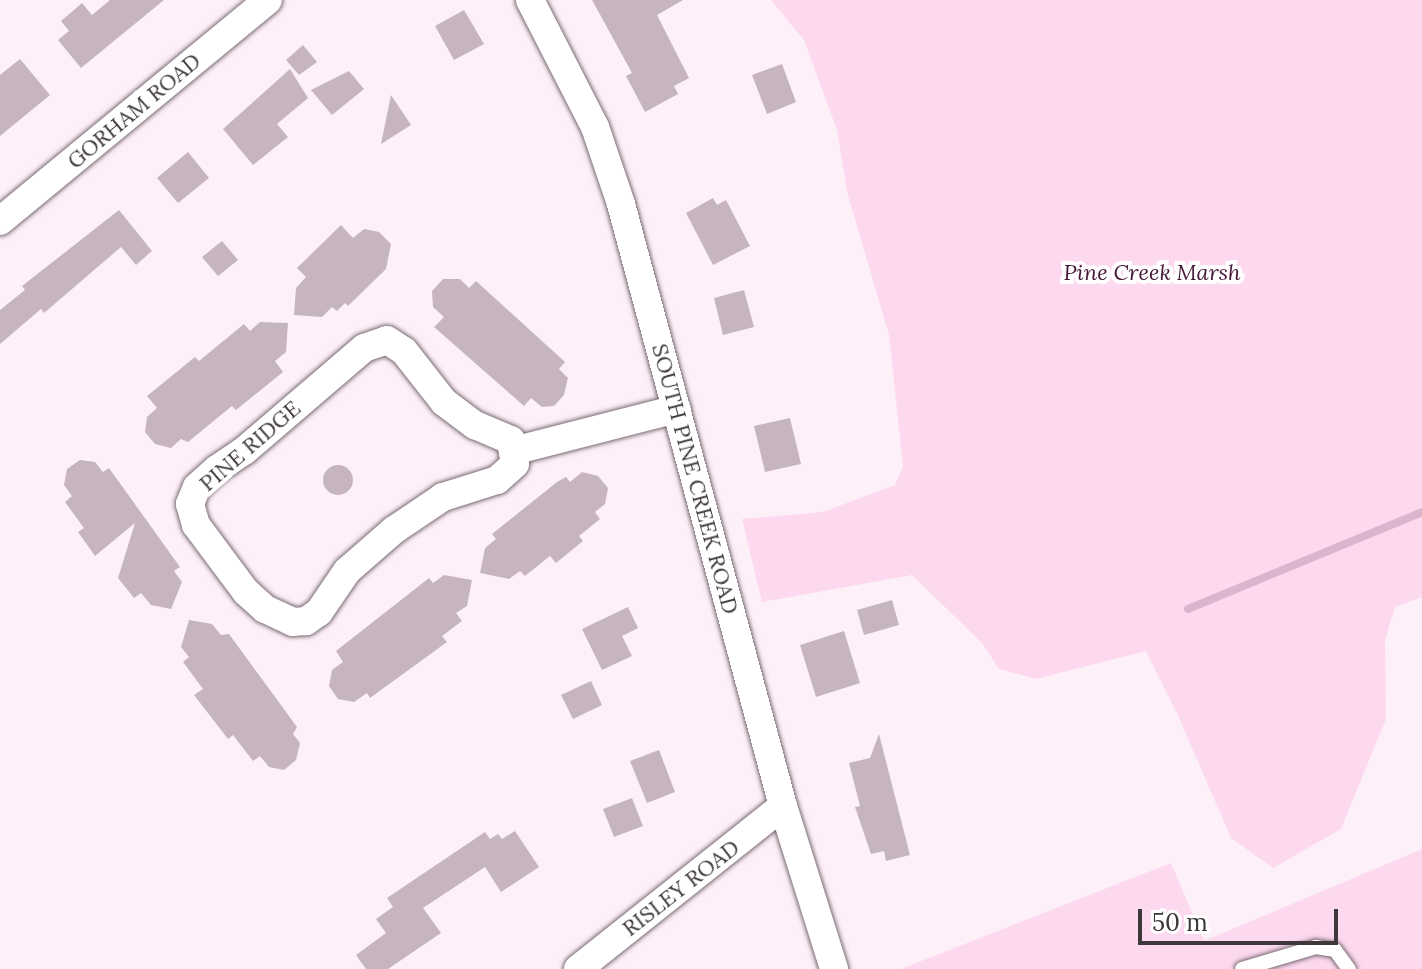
<!DOCTYPE html>
<html>
<head>
<meta charset="utf-8">
<style>
	body { margin:0 }
	#map { position:relative; width:1422px; height:969px; overflow:hidden; background:#fef0f8; font-family:Lora,serif }
	div>[style] { position:absolute }
	.green>* { inset:0; background:#fdd9ef }
	.stream>* { height:8px; margin:-4px; padding:0 4px; transform-origin:4px; border-radius:4px; background:#dbb5cd }
	.building>* { inset:0; background:#c6b5bf }
	.round { border-radius:50% }
	.roads { filter:drop-shadow(0 0 2px #7a6b74) drop-shadow(0 0 2px #7a6b74) }
	.service>* { height:14px; margin:-7px; padding:0 7px; transform-origin:7px; border-radius:7px; background:#fff }
	.minor>* { height:28px; margin:-14px; padding:0 14px; transform-origin:14px; border-radius:14px; background:#fff }
	span { translate:-50% -50%; white-space:nowrap; text-align:center; line-height:1.15; -webkit-text-stroke:8px #fff; paint-order:stroke }
	.street-label { font-size:22px; color:#3e373b }
	.park-label { font-size:22px; color:#461838; font-style:italic }
	.scale { position:absolute; left:1138px; top:909px; width:200px; height:36px; box-sizing:border-box; border:4px solid #3e373b; border-top:0; padding-left:10px; font-size:24px; line-height:28px; white-space:nowrap; color:#3e373b; -webkit-text-stroke:6px #fff; paint-order:stroke }
</style>
</head>
<body>
<div id="map">
	<div class="green">
		<i style="clip-path:polygon(771px 0,1422px 0,1422px 597px,1395px 607px,1385px 640px,1386px 719px,1341px 829px,1273px 868px,1231px 838px,1177px 713px,1146px 651px,1036px 679px,999px 669px,982px 643px,912px 575px,762px 602px,742px 519px,823px 512px,895px 485px,903px 466px,889px 335px,847px 192px,837px 130px,804px 40px)"></i>
		<i style="clip-path:polygon(1422px 849px,1422px 969px,901px 969px,1171px 863px,1204px 941px)"></i>
	</div>
	<div class="stream">
		<i style="left:1188px;top:609px;width:253px;rotate:-22.5deg"></i>
	</div>
	<div class="building">
		<i style="clip-path:polygon(110px 0,164px 0,81px 68px,58px 40px,69px 31px,61px 21px,82px 3px,92px 15px)"></i>
		<i style="clip-path:polygon(592px 0,683px 0,657px 15px,689px 78px,674px 86px,678px 94px,645px 112px,626px 76px,632px 73px)"></i>
		<i style="clip-path:polygon(464px 10px,484px 44px,454px 60px,435px 26px)"></i>
		<i style="clip-path:polygon(303px 45px,317px 62px,299px 75px,286px 60px)"></i>
		<i style="clip-path:polygon(20px 59px,50px 95px,0 136px,0 75px)"></i>
		<i style="clip-path:polygon(782px 64px,796px 102px,767px 114px,752px 75px)"></i>
		<i style="clip-path:polygon(290px 69px,308px 98px,277px 124px,288px 137px,253px 165px,223px 129px)"></i>
		<i style="clip-path:polygon(349px 71px,364px 89px,332px 115px,311px 90px)"></i>
		<i style="clip-path:polygon(391px 95px,411px 125px,381px 144px)"></i>
		<i style="clip-path:polygon(188px 152px,209px 178px,178px 203px,157px 178px)"></i>
		<i style="clip-path:polygon(713px 198px,717px 205px,726px 200px,750px 246px,713px 265px,686px 213px)"></i>
		<i style="clip-path:polygon(119px 210px,152px 251px,136px 265px,121px 247px,44px 313px,41px 309px,0 344px,0 310px,25px 290px,22px 286px)"></i>
		<i style="clip-path:polygon(341px 225px,353px 238px,364px 229px,379px 232px,391px 244px,386px 269px,348px 306px,345px 303px,337px 311px,332px 307px,322px 317px,294px 315px,296px 288px,306px 277px,297px 268px)"></i>
		<i style="clip-path:polygon(222px 241px,238px 260px,218px 276px,202px 257px)"></i>
		<i style="clip-path:polygon(443px 279px,460px 279px,469px 288px,476px 281px,565px 362px,559px 369px,568px 378px,564px 395px,554px 406px,542px 407px,531px 398px,524px 406px,434px 327px,444px 317px,433px 307px,432px 291px)"></i>
		<i style="clip-path:polygon(744px 290px,754px 327px,723px 335px,714px 298px)"></i>
		<i style="clip-path:polygon(260px 322px,288px 323px,286px 352px,275px 361px,283px 372px,236px 410px,232px 406px,188px 442px,181px 439px,171px 448px,155px 444px,145px 432px,147px 417px,157px 408px,147px 396px,195px 357px,199px 361px,244px 324px,250px 331px)"></i>
		<i style="clip-path:polygon(790px 418px,801px 464px,765px 472px,754px 426px)"></i>
		<i style="clip-path:polygon(80px 460px,95px 462px,103px 472px,109px 468px,180px 567px,174px 571px,182px 582px,171px 609px,151px 605px,141px 593px,134px 598px,118px 578px,135px 523px,95px 556px,78px 532px,84px 528px,65px 502px,72px 496px,64px 485px,67px 469px)"></i>
		<i class="round" style="left:323px;top:465px;width:30px;height:30px"></i>
		<i style="clip-path:polygon(582px 472px,598px 476px,608px 488px,605px 504px,595px 512px,600px 519px,579px 536px,583px 541px,556px 563px,550px 556px,525px 576px,520px 571px,509px 579px,480px 573px,485px 548px,496px 539px,492px 534px,557px 482px,566px 477px,570px 482px)"></i>
		<i style="clip-path:polygon(444px 575px,472px 580px,467px 606px,456px 613px,462px 621px,442px 636px,447px 642px,370px 698px,367px 693px,354px 702px,338px 699px,329px 686px,332px 670px,343px 662px,336px 651px,429px 578px,433px 583px)"></i>
		<i style="clip-path:polygon(892px 600px,899px 625px,864px 635px,857px 610px)"></i>
		<i style="clip-path:polygon(628px 607px,638px 628px,622px 636px,632px 656px,602px 670px,582px 629px)"></i>
		<i style="clip-path:polygon(189px 620px,212px 624px,221px 635px,229px 634px,297px 727px,293px 734px,300px 743px,296px 760px,284px 770px,269px 767px,260px 756px,253px 761px,233px 735px,228px 739px,194px 695px,203px 689px,183px 662px,189px 657px,181px 647px)"></i>
		<i style="clip-path:polygon(844px 631px,860px 683px,816px 697px,800px 645px)"></i>
		<i style="clip-path:polygon(591px 681px,602px 705px,573px 719px,561px 695px)"></i>
		<i style="clip-path:polygon(879px 734px,910px 855px,886px 861px,884px 851px,871px 854px,855px 807px,860px 806px,849px 763px,870px 758px)"></i>
		<i style="clip-path:polygon(659px 750px,675px 792px,647px 803px,630px 761px)"></i>
		<i style="clip-path:polygon(632px 798px,643px 826px,614px 837px,603px 809px)"></i>
		<i style="clip-path:polygon(515px 831px,539px 867px,501px 892px,485px 867px,423px 908px,441px 933px,388px 969px,366px 969px,356px 955px,386px 933px,376px 919px,393px 907px,387px 898px,485px 832px,490px 839px,498px 834px,502px 839px)"></i>
	</div>
	<div class="roads">
		<div class="service">
			<i style="left:1242px;top:969px;width:77px;rotate:-16.6deg"></i>
			<i style="left:1316px;top:947px;width:19px;rotate:9deg"></i>
			<i style="left:1335px;top:950px;width:24px;rotate:54deg"></i>
		</div>
		<div class="minor">
			<i style="left:530px;top:0;width:143px;rotate:62.9deg"></i>
			<i style="left:595px;top:127px;width:81px;rotate:71.3deg"></i>
			<i style="left:621px;top:204px;width:623px;rotate:74.94deg"></i>
			<i style="left:783px;top:806px;width:171px;rotate:72.6deg"></i>
			<i style="left:0;top:221px;width:347px;rotate:-39.5deg"></i>
			<i style="left:387px;top:340px;width:20px;rotate:33deg"></i>
			<i style="left:404px;top:351px;width:65px;rotate:51.9deg"></i>
			<i style="left:444px;top:402px;width:39px;rotate:37deg"></i>
			<i style="left:475px;top:425px;width:39px;rotate:23deg"></i>
			<i style="left:511px;top:440px;width:24px;rotate:81deg"></i>
			<i style="left:515px;top:464px;width:24px;rotate:138deg"></i>
			<i style="left:497px;top:480px;width:57px;rotate:162.5deg"></i>
			<i style="left:443px;top:497px;width:59px;rotate:146deg"></i>
			<i style="left:394px;top:530px;width:62px;rotate:138.9deg"></i>
			<i style="left:347px;top:571px;width:50px;rotate:124.3deg"></i>
			<i style="left:319px;top:612px;width:16px;rotate:145deg"></i>
			<i style="left:306px;top:621px;width:13px;rotate:176deg"></i>
			<i style="left:293px;top:622px;width:31px;rotate:-155deg"></i>
			<i style="left:265px;top:609px;width:25px;rotate:-138deg"></i>
			<i style="left:246px;top:592px;width:84px;rotate:-126.7deg"></i>
			<i style="left:196px;top:525px;width:22px;rotate:-106deg"></i>
			<i style="left:190px;top:504px;width:18px;rotate:-68deg"></i>
			<i style="left:197px;top:487px;width:27px;rotate:-42deg"></i>
			<i style="left:217px;top:469px;width:32px;rotate:-34deg"></i>
			<i style="left:244px;top:451px;width:158px;rotate:-40.6deg"></i>
			<i style="left:364px;top:348px;width:24px;rotate:-19deg"></i>
			<i style="left:513px;top:451px;width:169px;rotate:-14.4deg"></i>
			<i style="left:578px;top:969px;width:262px;rotate:-38.5deg"></i>
		</div>
	</div>
	<div class="street-label">
		<span style="left:134px;top:111px;rotate:-40deg">GORHAM ROAD</span>
		<span style="left:250px;top:446px;rotate:-41deg">PINE RIDGE</span>
		<span style="left:695px;top:479px;rotate:75deg">SOUTH PINE CREEK ROAD</span>
		<span style="left:681px;top:888px;rotate:-38deg">RISLEY ROAD</span>
	</div>
	<div class="park-label">
		<span style="left:1152px;top:273px">Pine Creek Marsh</span>
	</div>
	<div class="scale">50 m</div>
</div>
</body>
</html>
